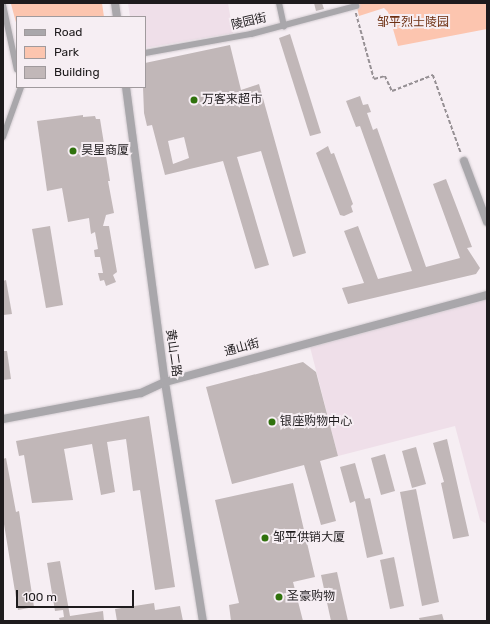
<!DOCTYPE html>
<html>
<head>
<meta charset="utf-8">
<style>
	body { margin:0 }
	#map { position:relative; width:490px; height:624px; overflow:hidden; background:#f6eef3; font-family:Rubik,"Noto Sans SC",sans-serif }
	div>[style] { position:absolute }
	.built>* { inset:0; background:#efdfe9 }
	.green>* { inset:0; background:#fcc5af }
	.building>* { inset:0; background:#c1b7b8 }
	.path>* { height:1.5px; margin-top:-0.75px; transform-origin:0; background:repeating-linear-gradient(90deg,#969094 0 4px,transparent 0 6px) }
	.roads { filter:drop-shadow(0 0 1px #d3ccd1) drop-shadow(0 0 1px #d3ccd1) }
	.minor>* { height:6px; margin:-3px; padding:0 3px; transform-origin:3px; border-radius:3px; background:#a9a7ab }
	.tertiary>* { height:8px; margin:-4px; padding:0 4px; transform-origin:4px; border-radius:4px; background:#a9a7ab }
	.dots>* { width:11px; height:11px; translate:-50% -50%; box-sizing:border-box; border:2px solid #f6eef3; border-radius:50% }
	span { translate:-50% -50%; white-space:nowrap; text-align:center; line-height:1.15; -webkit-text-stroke:4px #f6eef3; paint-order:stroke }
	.street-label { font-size:12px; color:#1e1b1d }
	.park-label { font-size:12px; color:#6e3012 }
	.poi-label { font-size:12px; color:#1e1b1d }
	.left { translate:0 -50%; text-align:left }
	.frame { position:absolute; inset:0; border:4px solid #1e1b1d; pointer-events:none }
	.legend { position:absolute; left:16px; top:16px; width:130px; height:72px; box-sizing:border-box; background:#f6eef3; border:1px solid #a09a9d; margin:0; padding:5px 7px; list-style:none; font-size:12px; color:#1e1b1d }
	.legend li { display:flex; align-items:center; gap:8px; height:20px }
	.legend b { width:20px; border:1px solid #a09a9d }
	.scale { position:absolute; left:16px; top:590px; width:118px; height:18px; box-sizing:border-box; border:2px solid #1e1b1d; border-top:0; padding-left:5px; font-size:12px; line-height:14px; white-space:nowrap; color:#1e1b1d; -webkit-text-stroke:3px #f6eef3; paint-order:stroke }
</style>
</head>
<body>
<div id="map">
	<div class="built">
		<i style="clip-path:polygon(128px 3px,228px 3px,233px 33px,145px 48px,145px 17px,130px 17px)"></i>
		<i style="clip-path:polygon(487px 299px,487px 524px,480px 520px,455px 426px,338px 456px,310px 347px)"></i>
	</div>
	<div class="green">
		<i style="clip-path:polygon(102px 3px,104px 17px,17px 17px,17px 26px,11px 4px)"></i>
		<i style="clip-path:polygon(356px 3px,487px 3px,487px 29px,398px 46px,388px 12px,384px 8px,359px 16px)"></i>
	</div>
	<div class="building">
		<i style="clip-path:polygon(314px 3px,322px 3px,324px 9px,316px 11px)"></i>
		<i style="clip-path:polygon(290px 34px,321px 133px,310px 136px,279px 38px)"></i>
		<i style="clip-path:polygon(evenodd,230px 45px,241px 90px,259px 84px,306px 253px,293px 257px,261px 151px,237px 157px,269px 265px,255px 269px,223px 161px,165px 175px,152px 125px,147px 126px,144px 113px,143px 87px,145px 87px,145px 63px,230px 45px,184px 137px,189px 158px,173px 164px,168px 141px,184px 137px)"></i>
		<i style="clip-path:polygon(360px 96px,363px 105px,368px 104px,371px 112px,367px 113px,373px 130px,377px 128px,426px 267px,460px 258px,433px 184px,446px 179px,472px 247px,467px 248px,480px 268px,476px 274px,348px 304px,342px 288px,364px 283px,344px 231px,358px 226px,378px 279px,412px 271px,360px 126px,356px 127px,346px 101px)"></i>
		<i style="clip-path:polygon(83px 115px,83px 117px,95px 116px,96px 119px,100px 119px,110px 181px,108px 181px,114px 213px,106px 215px,103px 226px,109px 226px,117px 272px,113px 275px,116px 282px,106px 286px,104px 280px,100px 281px,98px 273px,103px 273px,100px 257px,95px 257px,94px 250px,98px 249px,95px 232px,91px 234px,89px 218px,68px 222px,62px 188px,47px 191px,37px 121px)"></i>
		<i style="clip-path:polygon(328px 146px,331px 154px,334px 153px,353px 204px,351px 206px,353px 212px,344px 216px,340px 215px,316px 153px)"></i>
		<i style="clip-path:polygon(50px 226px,63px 305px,46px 308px,32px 229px)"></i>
		<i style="clip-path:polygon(6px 280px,12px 314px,3px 315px,3px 281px)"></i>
		<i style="clip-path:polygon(3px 351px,7px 351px,11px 379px,3px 380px)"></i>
		<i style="clip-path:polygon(303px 362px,316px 372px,338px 456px,320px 461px,336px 521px,321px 525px,304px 465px,232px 484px,206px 387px)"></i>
		<i style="clip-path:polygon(149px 416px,175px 587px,155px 590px,140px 490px,133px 491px,126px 439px,107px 442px,115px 492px,101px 495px,92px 444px,64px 449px,73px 500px,32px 503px,24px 455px,19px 456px,16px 441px)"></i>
		<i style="clip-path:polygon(447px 439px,469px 536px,453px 539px,441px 483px,444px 482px,433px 443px)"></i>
		<i style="clip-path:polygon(416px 447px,426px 484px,412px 488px,402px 451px)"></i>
		<i style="clip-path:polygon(385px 454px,395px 491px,381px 495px,371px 458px)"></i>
		<i style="clip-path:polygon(6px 458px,16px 512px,19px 511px,34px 607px,18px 610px,3px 518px,3px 459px)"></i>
		<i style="clip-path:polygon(355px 463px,365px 499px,370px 498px,383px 554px,367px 558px,355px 501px,350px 503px,340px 467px)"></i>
		<i style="clip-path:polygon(293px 483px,315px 577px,293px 582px,303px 621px,231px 621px,229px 605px,239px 603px,215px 500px)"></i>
		<i style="clip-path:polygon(416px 489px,439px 602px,422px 606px,400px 492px)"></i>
		<i style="clip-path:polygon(394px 557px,404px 606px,390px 609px,380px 560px)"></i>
		<i style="clip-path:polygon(60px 561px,70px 616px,103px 611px,104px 621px,60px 621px,59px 618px,64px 617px,63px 610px,55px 611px,47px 563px)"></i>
		<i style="clip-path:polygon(337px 572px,348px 621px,331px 621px,321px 575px)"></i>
		<i style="clip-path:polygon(154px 603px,155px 610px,180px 606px,183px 621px,117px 621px,115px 609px)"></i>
		<i style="clip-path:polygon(442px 614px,444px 621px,420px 621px,419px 618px)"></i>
	</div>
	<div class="path">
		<i style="left:356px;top:13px;width:68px;rotate:74.7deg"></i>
		<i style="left:374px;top:79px;width:11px;rotate:-15deg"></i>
		<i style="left:385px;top:76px;width:17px;rotate:65deg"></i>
		<i style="left:392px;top:91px;width:44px;rotate:-21.3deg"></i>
		<i style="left:433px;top:75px;width:83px;rotate:70.3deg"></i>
	</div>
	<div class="roads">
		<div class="minor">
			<i style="left:279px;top:3px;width:24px;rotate:78deg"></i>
			<i style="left:3px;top:5px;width:66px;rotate:77.8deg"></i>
			<i style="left:145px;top:53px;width:108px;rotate:-10.2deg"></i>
			<i style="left:251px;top:34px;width:109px;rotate:-14.9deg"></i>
			<i style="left:3px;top:137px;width:53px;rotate:-70.2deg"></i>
		</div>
		<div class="tertiary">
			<i style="left:115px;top:3px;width:14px;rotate:82deg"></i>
			<i style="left:126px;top:87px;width:298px;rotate:82.5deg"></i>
			<i style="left:165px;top:382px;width:242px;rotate:81deg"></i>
			<i style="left:464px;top:161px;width:65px;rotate:69.3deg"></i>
			<i style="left:3px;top:419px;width:140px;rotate:-10.7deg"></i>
			<i style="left:141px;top:393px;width:26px;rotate:-25deg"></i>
			<i style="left:165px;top:382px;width:334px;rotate:-15.1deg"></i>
		</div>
	</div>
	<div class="dots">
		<i style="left:194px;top:100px;background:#30720d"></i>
		<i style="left:73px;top:151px;background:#30720d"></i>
		<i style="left:272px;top:422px;background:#30720d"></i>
		<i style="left:265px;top:538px;background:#30720d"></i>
		<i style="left:279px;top:597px;background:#30720d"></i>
	</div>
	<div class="street-label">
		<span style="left:249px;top:22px;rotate:-13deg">陵园街</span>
		<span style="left:242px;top:348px;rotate:-15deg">通山街</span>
		<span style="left:173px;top:353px;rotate:82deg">黄山二路</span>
	</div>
	<div class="park-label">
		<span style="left:413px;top:23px">邹平烈士陵园</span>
	</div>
	<div class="poi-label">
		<span class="left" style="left:202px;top:100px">万客来超市</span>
		<span class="left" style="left:81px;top:151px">昊星商厦</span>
		<span class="left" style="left:280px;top:422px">银座购物中心</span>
		<span class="left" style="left:273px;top:538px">邹平供销大厦</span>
		<span class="left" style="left:287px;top:597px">圣豪购物</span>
	</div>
	<div class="frame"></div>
	<ul class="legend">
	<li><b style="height:5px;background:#a9a7ab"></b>Road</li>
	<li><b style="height:11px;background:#fcc5af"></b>Park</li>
	<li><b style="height:11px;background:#c1b7b8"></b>Building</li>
	</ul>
	<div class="scale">100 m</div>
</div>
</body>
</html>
